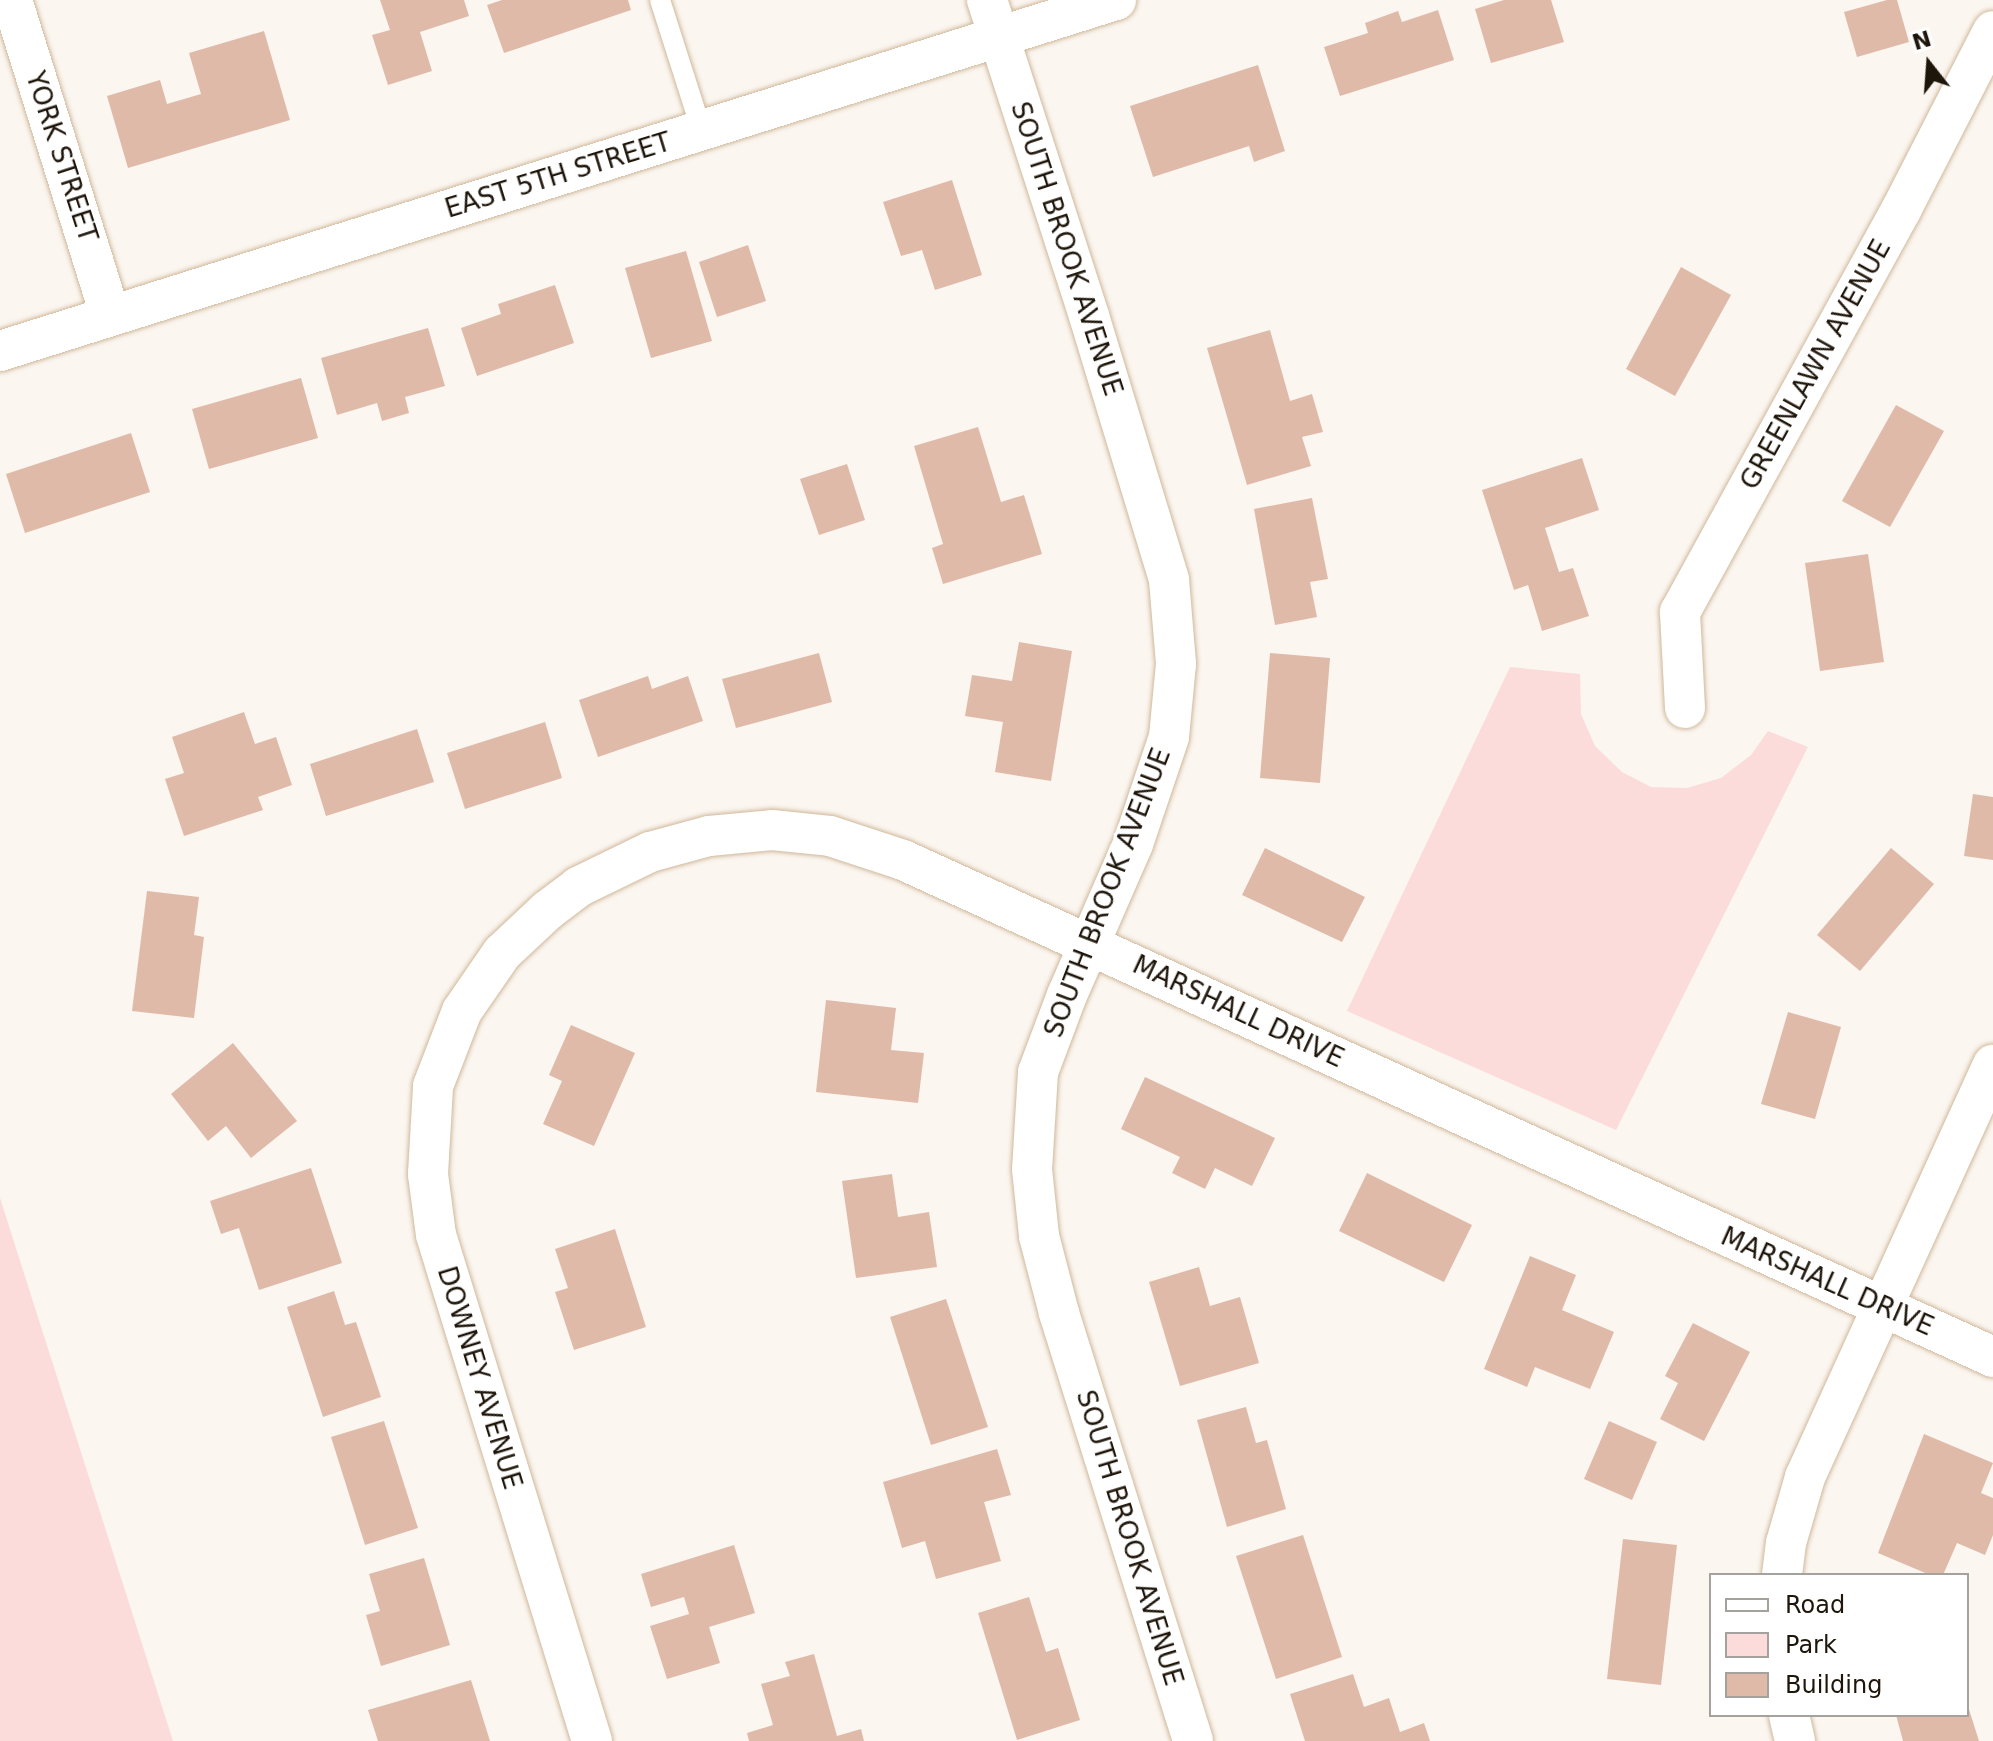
<!DOCTYPE html>
<html>
<head>
<meta charset="utf-8">
<style>
	body { margin:0 }
	#map { position:relative; width:1993px; height:1741px; overflow:hidden; background:#fbf6f0; font-family:"DejaVu Sans",sans-serif }
	div>[style] { position:absolute }
	.green>* { inset:0; background:#fcdcdb }
	.building>* { inset:0; background:#dfbaa9 }
	.roads { filter:drop-shadow(0 0 2px #d0b89a) drop-shadow(0 0 2px #d0b89a) }
	.service>* { height:20px; margin:-10px; padding:0 10px; transform-origin:10px; border-radius:10px; background:#fff }
	.minor>* { height:40px; margin:-20px; padding:0 20px; transform-origin:20px; border-radius:20px; background:#fff }
	span { translate:-50% -50%; white-space:nowrap; text-align:center; line-height:1.15; -webkit-text-stroke:6px #fff; paint-order:stroke }
	.street-label { font-size:26px; color:#1f160b }
	.legend { position:absolute; left:1709px; top:1573px; width:260px; height:144px; box-sizing:border-box; background:#fff; border:2px solid #a5a29d; margin:0; padding:10px 14px; list-style:none; font-size:24px; color:#1f160b }
	.legend li { display:flex; align-items:center; gap:16px; height:40px }
	.legend b { width:40px; border:2px solid #a5a29d }
	.north { position:absolute; left:1889px; top:24px; width:80px; height:80px; -webkit-text-stroke:6px #fff; paint-order:stroke; rotate:343deg; font-size:22px; font-weight:700; line-height:32px; text-align:center; color:#1f160b }
	.north::after { content:''; display:block; margin:auto; width:28px; height:36px; background:#1f160b; clip-path:polygon(50% 0,100% 100%,50% 72%,0 100%) }
</style>
</head>
<body>
<div id="map">
	<div class="green">
		<i style="clip-path:polygon(1510px 667px,1580px 674px,1581px 714px,1595px 746px,1622px 772px,1651px 787px,1687px 788px,1721px 778px,1751px 755px,1768px 731px,1808px 747px,1616px 1130px,1347px 1011px)"></i>
		<i style="clip-path:polygon(0 1198px,173px 1741px,0 1741px)"></i>
	</div>
	<div class="building">
		<i style="clip-path:polygon(380px 0,464px 0,469px 16px,420px 32px,432px 71px,388px 85px,372px 35px,390px 30px)"></i>
		<i style="clip-path:polygon(502px 0,628px 0,631px 10px,504px 53px,487px 5px)"></i>
		<i style="clip-path:polygon(1504px 0,1551px 0,1564px 42px,1491px 63px,1475px 9px)"></i>
		<i style="clip-path:polygon(1887px 0,1897px 0,1909px 42px,1857px 57px,1844px 12px)"></i>
		<i style="clip-path:polygon(1438px 10px,1454px 60px,1340px 96px,1324px 47px,1368px 33px,1365px 23px,1398px 11px,1402px 22px)"></i>
		<i style="clip-path:polygon(264px 31px,290px 120px,128px 168px,107px 96px,160px 80px,167px 104px,201px 94px,189px 53px)"></i>
		<i style="clip-path:polygon(1258px 65px,1285px 151px,1254px 162px,1249px 146px,1153px 177px,1130px 106px)"></i>
		<i style="clip-path:polygon(952px 180px,982px 275px,935px 290px,922px 250px,901px 256px,883px 202px)"></i>
		<i style="clip-path:polygon(748px 245px,766px 301px,717px 317px,699px 262px)"></i>
		<i style="clip-path:polygon(686px 251px,712px 341px,651px 358px,625px 268px)"></i>
		<i style="clip-path:polygon(1681px 267px,1731px 295px,1675px 396px,1626px 369px)"></i>
		<i style="clip-path:polygon(555px 285px,574px 343px,477px 376px,461px 328px,501px 314px,498px 304px)"></i>
		<i style="clip-path:polygon(428px 328px,445px 386px,405px 397px,409px 413px,382px 421px,377px 403px,337px 415px,321px 358px)"></i>
		<i style="clip-path:polygon(1270px 330px,1290px 401px,1312px 394px,1323px 432px,1302px 437px,1311px 466px,1247px 485px,1207px 348px)"></i>
		<i style="clip-path:polygon(301px 378px,318px 438px,209px 469px,192px 409px)"></i>
		<i style="clip-path:polygon(1896px 405px,1944px 431px,1890px 527px,1842px 501px)"></i>
		<i style="clip-path:polygon(978px 427px,1001px 502px,1024px 495px,1042px 554px,943px 584px,932px 548px,943px 544px,914px 446px)"></i>
		<i style="clip-path:polygon(131px 433px,150px 492px,25px 533px,6px 474px)"></i>
		<i style="clip-path:polygon(1582px 458px,1599px 510px,1545px 528px,1559px 572px,1573px 568px,1589px 616px,1542px 631px,1528px 585px,1514px 590px,1482px 490px)"></i>
		<i style="clip-path:polygon(847px 464px,865px 520px,819px 535px,800px 479px)"></i>
		<i style="clip-path:polygon(1312px 498px,1328px 579px,1310px 582px,1317px 617px,1275px 625px,1254px 509px)"></i>
		<i style="clip-path:polygon(1868px 554px,1884px 662px,1820px 671px,1805px 563px)"></i>
		<i style="clip-path:polygon(1019px 642px,1072px 651px,1051px 781px,995px 772px,1003px 722px,965px 716px,972px 675px,1012px 681px)"></i>
		<i style="clip-path:polygon(819px 653px,832px 702px,736px 728px,722px 679px)"></i>
		<i style="clip-path:polygon(1270px 653px,1330px 658px,1320px 783px,1260px 778px)"></i>
		<i style="clip-path:polygon(648px 676px,652px 689px,688px 676px,703px 721px,598px 757px,579px 700px)"></i>
		<i style="clip-path:polygon(244px 712px,255px 744px,276px 737px,292px 785px,258px 797px,263px 810px,184px 836px,165px 779px,184px 773px,172px 737px)"></i>
		<i style="clip-path:polygon(545px 722px,562px 778px,465px 809px,447px 753px)"></i>
		<i style="clip-path:polygon(417px 729px,434px 782px,326px 816px,310px 764px)"></i>
		<i style="clip-path:polygon(1973px 794px,1993px 797px,1993px 860px,1964px 856px)"></i>
		<i style="clip-path:polygon(1265px 848px,1365px 897px,1342px 942px,1242px 895px)"></i>
		<i style="clip-path:polygon(1891px 848px,1934px 884px,1860px 971px,1817px 935px)"></i>
		<i style="clip-path:polygon(147px 891px,199px 897px,194px 935px,204px 937px,194px 1018px,132px 1011px)"></i>
		<i style="clip-path:polygon(826px 1000px,896px 1008px,891px 1050px,924px 1053px,918px 1103px,816px 1092px)"></i>
		<i style="clip-path:polygon(1788px 1012px,1841px 1027px,1815px 1119px,1761px 1104px)"></i>
		<i style="clip-path:polygon(571px 1025px,635px 1053px,594px 1146px,543px 1124px,562px 1081px,549px 1075px)"></i>
		<i style="clip-path:polygon(233px 1043px,297px 1121px,251px 1158px,226px 1126px,208px 1141px,171px 1094px)"></i>
		<i style="clip-path:polygon(1145px 1077px,1275px 1138px,1252px 1186px,1215px 1168px,1205px 1189px,1172px 1173px,1180px 1157px,1121px 1129px)"></i>
		<i style="clip-path:polygon(311px 1168px,342px 1263px,259px 1290px,239px 1228px,221px 1234px,210px 1201px)"></i>
		<i style="clip-path:polygon(1367px 1173px,1472px 1225px,1444px 1282px,1339px 1231px)"></i>
		<i style="clip-path:polygon(892px 1174px,898px 1217px,929px 1212px,937px 1267px,856px 1278px,842px 1181px)"></i>
		<i style="clip-path:polygon(615px 1229px,646px 1327px,574px 1350px,555px 1292px,568px 1288px,555px 1249px)"></i>
		<i style="clip-path:polygon(1530px 1256px,1576px 1275px,1562px 1310px,1614px 1332px,1590px 1389px,1535px 1367px,1527px 1387px,1484px 1369px)"></i>
		<i style="clip-path:polygon(1199px 1267px,1210px 1306px,1240px 1297px,1259px 1363px,1180px 1386px,1149px 1282px)"></i>
		<i style="clip-path:polygon(334px 1291px,345px 1325px,356px 1322px,381px 1397px,323px 1417px,287px 1307px)"></i>
		<i style="clip-path:polygon(946px 1299px,988px 1427px,931px 1445px,890px 1317px)"></i>
		<i style="clip-path:polygon(1693px 1323px,1750px 1352px,1704px 1441px,1660px 1419px,1678px 1383px,1665px 1376px)"></i>
		<i style="clip-path:polygon(1246px 1407px,1256px 1443px,1267px 1440px,1286px 1509px,1227px 1527px,1197px 1420px)"></i>
		<i style="clip-path:polygon(384px 1421px,418px 1528px,365px 1545px,331px 1437px)"></i>
		<i style="clip-path:polygon(1609px 1421px,1657px 1442px,1632px 1500px,1584px 1479px)"></i>
		<i style="clip-path:polygon(1924px 1434px,1993px 1463px,1981px 1493px,1993px 1498px,1993px 1535px,1985px 1555px,1957px 1543px,1943px 1575px,1930px 1575px,1878px 1553px)"></i>
		<i style="clip-path:polygon(997px 1449px,1011px 1495px,984px 1502px,1001px 1561px,936px 1579px,925px 1541px,902px 1548px,883px 1482px)"></i>
		<i style="clip-path:polygon(1303px 1535px,1342px 1657px,1276px 1679px,1236px 1556px)"></i>
		<i style="clip-path:polygon(1623px 1539px,1677px 1545px,1661px 1685px,1607px 1679px)"></i>
		<i style="clip-path:polygon(734px 1545px,755px 1613px,709px 1627px,720px 1663px,667px 1679px,650px 1626px,689px 1614px,684px 1597px,651px 1607px,641px 1574px)"></i>
		<i style="clip-path:polygon(424px 1558px,450px 1645px,381px 1666px,366px 1615px,380px 1611px,369px 1574px)"></i>
		<i style="clip-path:polygon(1029px 1597px,1046px 1652px,1058px 1648px,1080px 1720px,1017px 1740px,978px 1613px)"></i>
		<i style="clip-path:polygon(814px 1654px,837px 1736px,861px 1729px,864px 1741px,749px 1741px,747px 1733px,773px 1725px,761px 1684px,790px 1676px,785px 1662px)"></i>
		<i style="clip-path:polygon(1353px 1674px,1364px 1707px,1389px 1698px,1400px 1732px,1424px 1723px,1430px 1741px,1305px 1741px,1290px 1694px)"></i>
		<i style="clip-path:polygon(471px 1680px,490px 1741px,378px 1741px,368px 1710px)"></i>
		<i style="clip-path:polygon(1967px 1703px,1979px 1741px,1903px 1741px,1896px 1715px,1967px 1715px)"></i>
	</div>
	<div class="roads">
		<div class="service">
			<i style="left:660px;top:0;width:139px;rotate:72.3deg"></i>
		</div>
		<div class="minor">
			<i style="left:12px;top:0;width:329px;rotate:72.7deg"></i>
			<i style="left:987px;top:0;width:332px;rotate:72.1deg"></i>
			<i style="left:1089px;top:316px;width:276px;rotate:73.1deg"></i>
			<i style="left:1169px;top:580px;width:84px;rotate:85.2deg"></i>
			<i style="left:1176px;top:664px;width:73px;rotate:95.5deg"></i>
			<i style="left:1169px;top:737px;width:113px;rotate:108.6deg"></i>
			<i style="left:1133px;top:844px;width:165px;rotate:113.6deg"></i>
			<i style="left:1067px;top:995px;width:82px;rotate:110.6deg"></i>
			<i style="left:1038px;top:1072px;width:97px;rotate:93.5deg"></i>
			<i style="left:1032px;top:1169px;width:67px;rotate:84deg"></i>
			<i style="left:1039px;top:1236px;width:80px;rotate:75.4deg"></i>
			<i style="left:1059px;top:1313px;width:448px;rotate:72.6deg"></i>
			<i style="left:0;top:351px;width:1170px;rotate:-17.46deg"></i>
			<i style="left:1685px;top:708px;width:96px;rotate:-93deg"></i>
			<i style="left:1680px;top:612px;width:459px;rotate:-61.2deg"></i>
			<i style="left:1901px;top:210px;width:201px;rotate:-62.8deg"></i>
			<i style="left:1782px;top:1575px;width:32px;rotate:-83deg"></i>
			<i style="left:1786px;top:1543px;width:69px;rotate:-73.9deg"></i>
			<i style="left:1805px;top:1477px;width:453px;rotate:-65.5deg"></i>
			<i style="left:1789px;top:1715px;width:27px;rotate:77deg"></i>
			<i style="left:592px;top:1741px;width:530px;rotate:-107.13deg"></i>
			<i style="left:436px;top:1235px;width:62px;rotate:-97.5deg"></i>
			<i style="left:428px;top:1174px;width:88px;rotate:-86.7deg"></i>
			<i style="left:433px;top:1086px;width:80px;rotate:-68.9deg"></i>
			<i style="left:462px;top:1011px;width:70px;rotate:-55.4deg"></i>
			<i style="left:502px;top:953px;width:63px;rotate:-43.1deg"></i>
			<i style="left:548px;top:910px;width:38px;rotate:-37deg"></i>
			<i style="left:578px;top:887px;width:80px;rotate:-25.9deg"></i>
			<i style="left:650px;top:852px;width:61px;rotate:-15.2deg"></i>
			<i style="left:709px;top:836px;width:63px;rotate:-5.4deg"></i>
			<i style="left:772px;top:830px;width:58px;rotate:5.9deg"></i>
			<i style="left:830px;top:836px;width:77px;rotate:18.2deg"></i>
			<i style="left:903px;top:860px;width:1198px;rotate:24.51deg"></i>
		</div>
	</div>
	<div class="street-label">
		<span style="left:61px;top:157px;rotate:72deg">YORK STREET</span>
		<span style="left:558px;top:176px;rotate:-17deg">EAST 5TH STREET</span>
		<span style="left:1066px;top:249px;rotate:72deg">SOUTH BROOK AVENUE</span>
		<span style="left:1816px;top:365px;rotate:-61deg">GREENLAWN AVENUE</span>
		<span style="left:1108px;top:893px;rotate:-69deg">SOUTH BROOK AVENUE</span>
		<span style="left:1238px;top:1012px;rotate:25deg">MARSHALL DRIVE</span>
		<span style="left:1827px;top:1282px;rotate:24deg">MARSHALL DRIVE</span>
		<span style="left:479px;top:1378px;rotate:73deg">DOWNEY AVENUE</span>
		<span style="left:1129px;top:1538px;rotate:73deg">SOUTH BROOK AVENUE</span>
	</div>
	<ul class="legend">
	<li><b style="height:10px;background:#fff"></b>Road</li>
	<li><b style="height:22px;background:#fcdcdb"></b>Park</li>
	<li><b style="height:22px;background:#dfbaa9"></b>Building</li>
	</ul>
	<div class="north">N</div>
</div>
</body>
</html>
